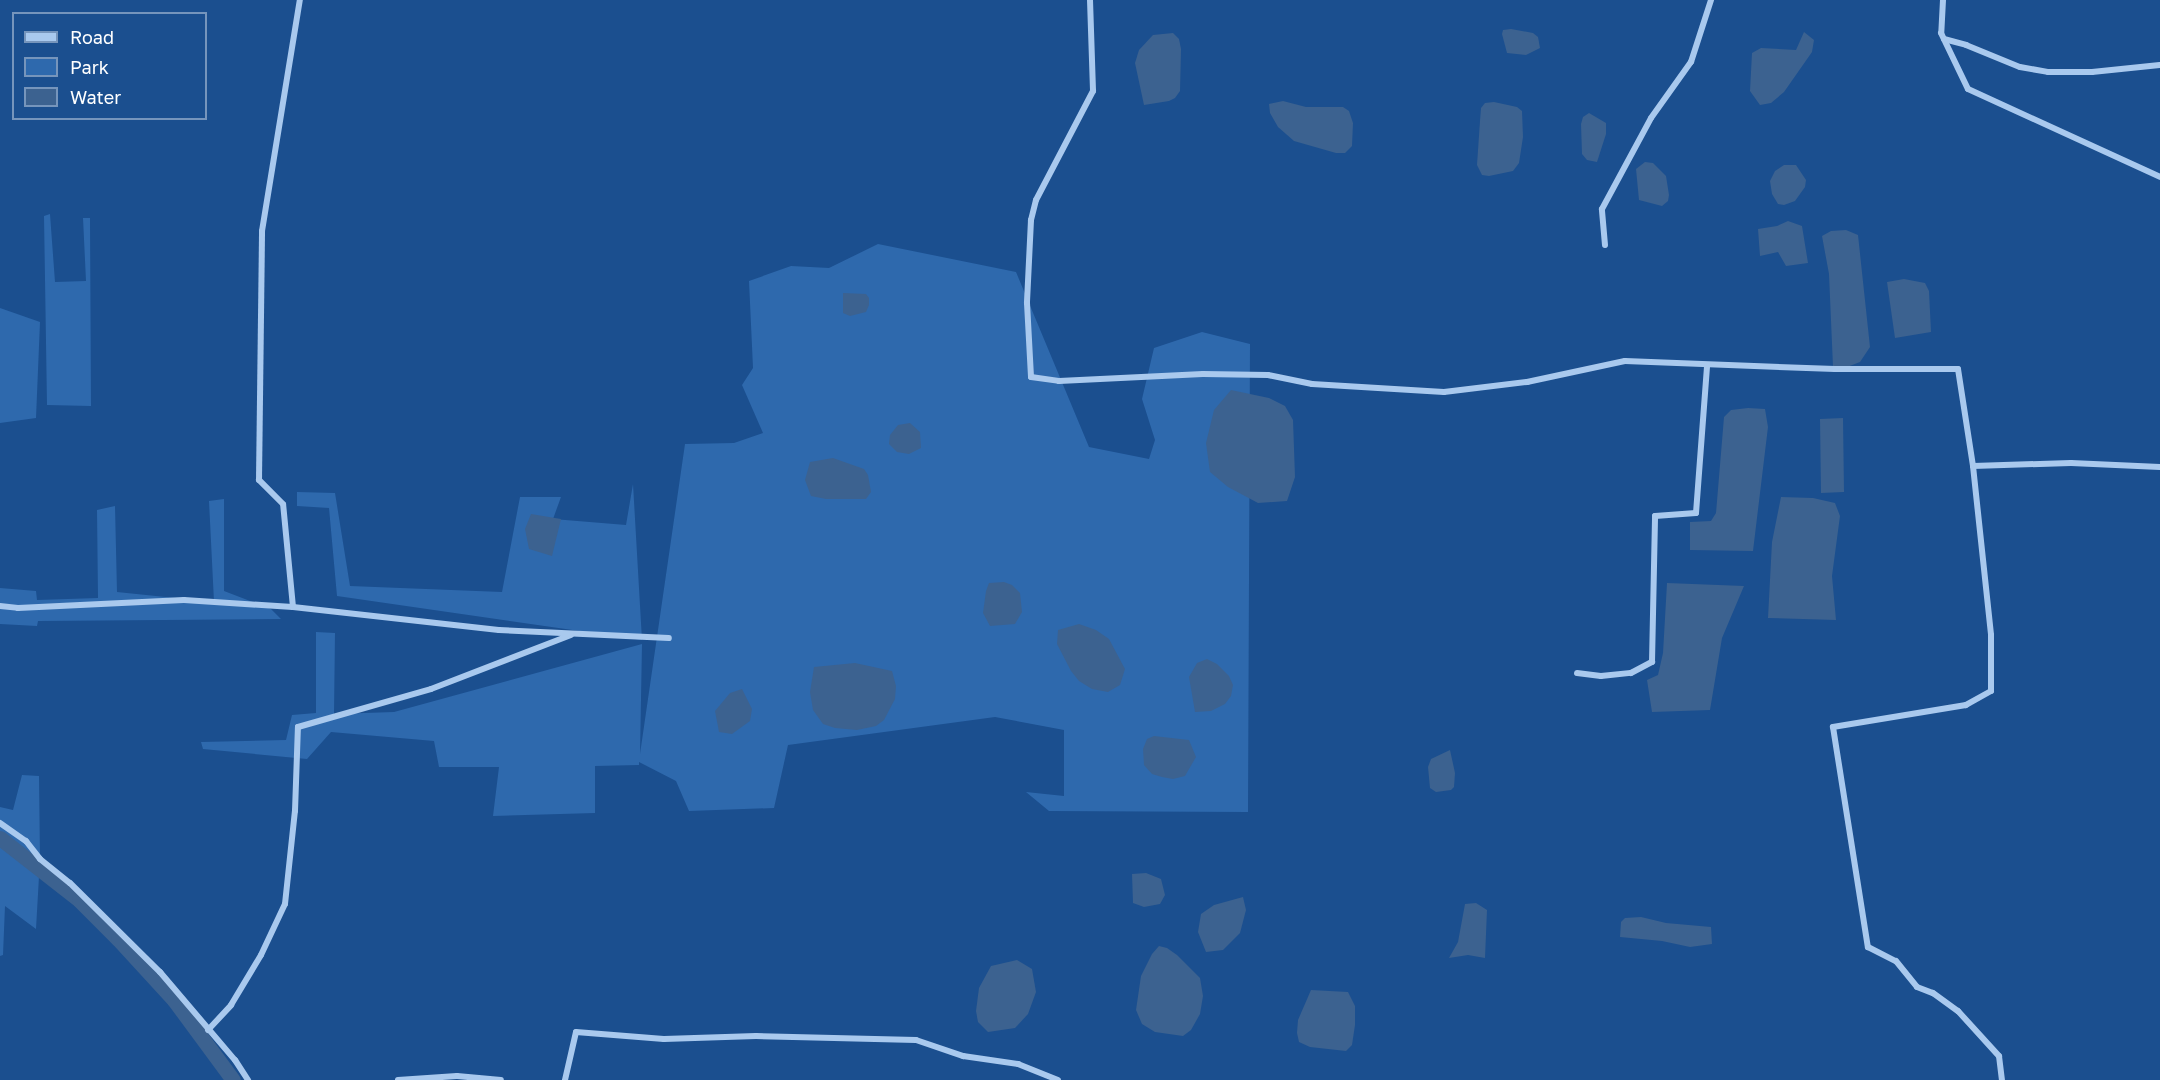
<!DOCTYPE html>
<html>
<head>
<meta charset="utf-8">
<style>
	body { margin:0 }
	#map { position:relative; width:2160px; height:1080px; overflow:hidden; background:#1b4f8f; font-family:"Golos Text",sans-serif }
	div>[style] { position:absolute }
	.green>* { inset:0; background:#2e69ad }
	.water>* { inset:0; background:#3c6290 }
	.canal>* { height:15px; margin:-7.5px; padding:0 7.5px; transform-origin:7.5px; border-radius:7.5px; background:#3c6290 }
	.street>* { height:6px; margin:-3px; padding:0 3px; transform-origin:3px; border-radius:3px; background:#a9c9ee }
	span { translate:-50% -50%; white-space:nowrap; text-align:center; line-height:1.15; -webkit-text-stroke:4.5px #1b4f8f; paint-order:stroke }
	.legend { position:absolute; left:12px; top:12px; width:195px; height:108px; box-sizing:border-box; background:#1b4f8f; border:2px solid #7695bc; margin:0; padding:8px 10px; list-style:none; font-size:18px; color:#fff }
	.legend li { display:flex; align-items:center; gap:12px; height:30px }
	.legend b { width:30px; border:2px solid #7695bc }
</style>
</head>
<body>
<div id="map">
	<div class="green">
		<i style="clip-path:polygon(50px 214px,55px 282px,86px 281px,83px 218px,90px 218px,91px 406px,47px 405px,44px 216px)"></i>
		<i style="clip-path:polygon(878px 244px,1016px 272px,1089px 447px,1149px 459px,1155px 440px,1142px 399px,1154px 348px,1202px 332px,1250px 344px,1248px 812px,1049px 811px,1026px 792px,1064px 796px,1064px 730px,995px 717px,788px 745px,774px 808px,689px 811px,676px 781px,639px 762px,639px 765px,595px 766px,595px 813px,493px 816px,499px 767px,439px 767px,434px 741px,331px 732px,307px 759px,203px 749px,201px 742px,286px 740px,292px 715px,316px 713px,316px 632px,335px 633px,334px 714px,394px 712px,642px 644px,640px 754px,685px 444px,734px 443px,763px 433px,742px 385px,753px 368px,749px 281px,791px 266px,829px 268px)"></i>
		<i style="clip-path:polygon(0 308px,40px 322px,36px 418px,0 423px)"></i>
		<i style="clip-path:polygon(633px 484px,642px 640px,337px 596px,329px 508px,297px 506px,297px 492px,335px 493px,350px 586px,502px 592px,520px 497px,561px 497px,553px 519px,626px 525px)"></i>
		<i style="clip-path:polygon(224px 499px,224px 591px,271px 609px,281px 619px,38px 621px,37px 626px,0 624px,0 588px,36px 591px,37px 600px,98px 598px,97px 510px,115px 506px,117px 592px,214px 602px,209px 501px)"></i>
		<i style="clip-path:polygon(22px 775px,39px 776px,40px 859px,36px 929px,5px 906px,3px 955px,0 956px,0 807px,13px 810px)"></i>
	</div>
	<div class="water">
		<i style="clip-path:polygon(1511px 29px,1533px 33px,1538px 37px,1540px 48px,1526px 55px,1507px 53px,1502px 34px,1503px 30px)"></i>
		<i style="clip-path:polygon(1804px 32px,1814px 40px,1812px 52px,1784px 92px,1771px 103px,1760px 105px,1750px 91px,1752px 53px,1761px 48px,1796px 50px)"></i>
		<i style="clip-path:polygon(1173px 33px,1179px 39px,1181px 49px,1180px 91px,1175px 98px,1169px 101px,1144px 105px,1135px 63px,1139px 50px,1153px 35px)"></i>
		<i style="clip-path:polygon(1283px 101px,1306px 107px,1343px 107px,1349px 111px,1353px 123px,1352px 146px,1345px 153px,1336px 153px,1294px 141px,1278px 127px,1270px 113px,1269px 104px)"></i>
		<i style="clip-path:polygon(1494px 102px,1517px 107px,1522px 111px,1523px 137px,1519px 163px,1513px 171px,1489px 176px,1482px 175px,1477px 165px,1480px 121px,1481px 108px,1485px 103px)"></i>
		<i style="clip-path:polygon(1589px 113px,1606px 123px,1606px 134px,1597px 162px,1587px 160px,1582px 154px,1581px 124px,1583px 117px)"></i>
		<i style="clip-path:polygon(1645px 162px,1653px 163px,1666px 176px,1669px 195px,1668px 201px,1662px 206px,1639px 200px,1636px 169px)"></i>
		<i style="clip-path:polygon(1784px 165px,1796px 165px,1806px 180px,1805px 187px,1795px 201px,1784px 205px,1778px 204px,1772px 194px,1770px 181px,1775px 171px)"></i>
		<i style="clip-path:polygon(1788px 221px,1802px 226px,1808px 263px,1786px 266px,1778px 252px,1760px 256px,1758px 229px,1777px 226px)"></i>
		<i style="clip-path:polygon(1846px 230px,1858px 235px,1870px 347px,1860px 362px,1847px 367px,1833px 367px,1829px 274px,1822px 236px,1831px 231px)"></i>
		<i style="clip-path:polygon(1904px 279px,1925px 283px,1929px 291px,1931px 332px,1895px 338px,1887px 282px)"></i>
		<i style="clip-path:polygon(843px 293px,866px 294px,869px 298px,869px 305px,866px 312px,850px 316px,843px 313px)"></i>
		<i style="clip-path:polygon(1231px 390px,1269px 398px,1285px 406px,1293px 420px,1295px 477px,1287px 501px,1258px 503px,1228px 487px,1210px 472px,1206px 443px,1214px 410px)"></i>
		<i style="clip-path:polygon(1748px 408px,1765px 409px,1768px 427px,1753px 551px,1690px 550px,1690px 522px,1711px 521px,1716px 513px,1724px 417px,1731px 410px)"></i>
		<i style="clip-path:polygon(1843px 418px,1844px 492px,1821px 493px,1820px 419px)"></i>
		<i style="clip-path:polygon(910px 423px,920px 432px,921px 448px,909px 454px,897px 452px,889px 444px,890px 435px,898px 425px)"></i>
		<i style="clip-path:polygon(833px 458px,864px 469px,868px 475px,871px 492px,866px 499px,826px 499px,811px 496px,805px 480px,810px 462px)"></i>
		<i style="clip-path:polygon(1781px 497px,1813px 498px,1835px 503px,1840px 516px,1832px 576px,1836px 620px,1768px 618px,1772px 542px)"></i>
		<i style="clip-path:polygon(531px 514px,561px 519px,552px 556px,529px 549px,525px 529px)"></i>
		<i style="clip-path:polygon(1004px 582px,1012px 585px,1020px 593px,1022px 612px,1015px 624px,990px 626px,983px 613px,986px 591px,989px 583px)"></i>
		<i style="clip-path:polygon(1667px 583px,1744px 586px,1722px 638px,1710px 710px,1652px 712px,1647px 680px,1658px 675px,1663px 653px)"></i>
		<i style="clip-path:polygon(1079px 624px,1096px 630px,1109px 639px,1125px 669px,1120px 685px,1108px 692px,1092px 689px,1079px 681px,1071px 671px,1057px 644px,1058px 630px)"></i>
		<i style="clip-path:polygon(1207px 659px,1217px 664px,1229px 676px,1233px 685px,1231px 696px,1225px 704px,1211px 711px,1195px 712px,1189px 677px,1197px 663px)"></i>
		<i style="clip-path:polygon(855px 663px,892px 671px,896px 686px,895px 699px,884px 720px,876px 726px,857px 730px,835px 728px,823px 724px,813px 710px,810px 692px,814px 667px)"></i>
		<i style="clip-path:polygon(742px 689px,752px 709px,750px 721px,732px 734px,719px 732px,715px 711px,730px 693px)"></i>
		<i style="clip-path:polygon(1154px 736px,1189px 740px,1196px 757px,1185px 776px,1173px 779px,1162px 777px,1152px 774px,1144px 765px,1143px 749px,1147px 739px)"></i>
		<i style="clip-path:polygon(1450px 750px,1455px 773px,1454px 787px,1451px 790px,1436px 792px,1430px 788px,1428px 767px,1431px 759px)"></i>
		<i style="clip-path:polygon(1146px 873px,1161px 879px,1165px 895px,1160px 904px,1144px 907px,1133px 903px,1132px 874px)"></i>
		<i style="clip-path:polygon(1243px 897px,1246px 910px,1240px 933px,1223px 950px,1206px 952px,1198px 932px,1201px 914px,1214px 905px)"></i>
		<i style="clip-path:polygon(1476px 903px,1487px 910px,1485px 958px,1468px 955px,1449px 958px,1458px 942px,1465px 904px)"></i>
		<i style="clip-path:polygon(1641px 917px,1666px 923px,1711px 927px,1712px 944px,1690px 947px,1662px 941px,1620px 937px,1621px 922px,1625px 918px)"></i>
		<i style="clip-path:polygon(1159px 946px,1167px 948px,1177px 955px,1200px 978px,1203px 996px,1200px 1014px,1191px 1030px,1183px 1036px,1155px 1032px,1142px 1024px,1136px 1010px,1141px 976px,1152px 954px)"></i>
		<i style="clip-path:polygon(1017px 960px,1032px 969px,1036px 992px,1028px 1014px,1015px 1028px,988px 1032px,978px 1022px,976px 1011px,979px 988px,991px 966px)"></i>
		<i style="clip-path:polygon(1311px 990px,1348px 992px,1355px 1006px,1355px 1025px,1352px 1045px,1346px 1051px,1310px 1047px,1299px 1042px,1297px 1033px,1298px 1020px)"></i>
	</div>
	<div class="canal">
		<i style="left:0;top:838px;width:100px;rotate:38.1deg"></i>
		<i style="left:79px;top:900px;width:55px;rotate:45deg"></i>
		<i style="left:118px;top:939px;width:83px;rotate:47.4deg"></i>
		<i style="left:174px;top:1000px;width:99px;rotate:53.6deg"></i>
	</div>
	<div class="street">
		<i style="left:1090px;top:0;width:91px;rotate:88.1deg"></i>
		<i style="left:1093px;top:91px;width:123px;rotate:117.6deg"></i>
		<i style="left:1036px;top:200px;width:21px;rotate:104deg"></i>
		<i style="left:1031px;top:220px;width:83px;rotate:92.8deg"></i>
		<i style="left:1027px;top:303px;width:74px;rotate:86.9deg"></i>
		<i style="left:1031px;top:377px;width:28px;rotate:8deg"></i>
		<i style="left:1059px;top:381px;width:144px;rotate:-2.8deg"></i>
		<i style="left:1203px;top:374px;width:65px;rotate:0.9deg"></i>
		<i style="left:1268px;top:375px;width:45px;rotate:11.6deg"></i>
		<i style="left:1312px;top:384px;width:132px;rotate:3.5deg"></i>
		<i style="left:1444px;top:392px;width:84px;rotate:-6.9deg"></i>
		<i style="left:1527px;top:382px;width:100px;rotate:-12.1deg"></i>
		<i style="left:1625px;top:361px;width:210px;rotate:2.2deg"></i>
		<i style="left:1835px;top:369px;width:123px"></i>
		<i style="left:1958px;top:369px;width:98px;rotate:81.2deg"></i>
		<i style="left:1973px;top:466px;width:98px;rotate:-1.8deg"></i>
		<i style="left:2071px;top:463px;width:89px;rotate:2.6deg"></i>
		<i style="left:1943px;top:0;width:33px;rotate:93deg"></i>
		<i style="left:1941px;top:33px;width:62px;rotate:64.3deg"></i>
		<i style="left:1968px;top:89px;width:211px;rotate:24.6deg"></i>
		<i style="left:1944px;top:39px;width:23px;rotate:15deg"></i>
		<i style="left:1966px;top:45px;width:58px;rotate:22.2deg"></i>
		<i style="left:2020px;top:67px;width:28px;rotate:10deg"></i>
		<i style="left:2048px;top:72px;width:44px"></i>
		<i style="left:2092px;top:72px;width:68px;rotate:-5.9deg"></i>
		<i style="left:1605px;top:245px;width:36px;rotate:-95deg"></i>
		<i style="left:1602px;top:209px;width:103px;rotate:-61.7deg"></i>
		<i style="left:1651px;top:118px;width:69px;rotate:-54.5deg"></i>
		<i style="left:1691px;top:62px;width:65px;rotate:-72.1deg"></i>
		<i style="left:1973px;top:466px;width:170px;rotate:83.9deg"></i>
		<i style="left:1991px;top:635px;width:56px;rotate:90deg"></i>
		<i style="left:1991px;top:691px;width:29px;rotate:151deg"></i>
		<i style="left:1966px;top:705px;width:135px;rotate:170.6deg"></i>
		<i style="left:1833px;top:727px;width:223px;rotate:81deg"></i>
		<i style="left:1868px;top:947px;width:31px;rotate:27deg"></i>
		<i style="left:1896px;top:961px;width:33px;rotate:51deg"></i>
		<i style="left:1917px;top:987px;width:17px;rotate:21deg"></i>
		<i style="left:1933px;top:993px;width:31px;rotate:36deg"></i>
		<i style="left:1958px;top:1011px;width:61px;rotate:47.7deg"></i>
		<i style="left:1999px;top:1056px;width:24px;rotate:83deg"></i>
		<i style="left:0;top:606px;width:18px;rotate:6deg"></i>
		<i style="left:18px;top:608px;width:166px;rotate:-2.8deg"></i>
		<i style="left:184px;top:600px;width:109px;rotate:3.7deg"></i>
		<i style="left:293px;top:607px;width:207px;rotate:6.4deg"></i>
		<i style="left:499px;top:630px;width:170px;rotate:2.7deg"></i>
		<i style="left:293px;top:607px;width:103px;rotate:-95.5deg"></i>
		<i style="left:283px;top:504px;width:34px;rotate:-135deg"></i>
		<i style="left:259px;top:480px;width:249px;rotate:-89.3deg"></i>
		<i style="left:262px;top:231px;width:234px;rotate:-80.7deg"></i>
		<i style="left:1577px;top:673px;width:24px;rotate:7deg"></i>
		<i style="left:1601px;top:676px;width:30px;rotate:-6deg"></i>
		<i style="left:1631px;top:673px;width:24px;rotate:-28deg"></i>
		<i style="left:1652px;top:662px;width:146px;rotate:-88.8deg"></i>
		<i style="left:1655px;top:516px;width:41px;rotate:-4.2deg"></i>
		<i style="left:1696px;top:513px;width:148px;rotate:-85.7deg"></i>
		<i style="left:0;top:823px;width:32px;rotate:35deg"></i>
		<i style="left:26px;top:841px;width:23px;rotate:52deg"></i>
		<i style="left:40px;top:859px;width:38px;rotate:39deg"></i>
		<i style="left:70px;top:883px;width:127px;rotate:44.7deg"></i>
		<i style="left:160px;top:972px;width:116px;rotate:49.6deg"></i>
		<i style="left:235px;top:1060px;width:24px;rotate:57deg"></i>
		<i style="left:208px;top:1030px;width:34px;rotate:-47deg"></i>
		<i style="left:231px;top:1005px;width:58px;rotate:-59deg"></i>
		<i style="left:261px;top:955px;width:56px;rotate:-64.8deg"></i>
		<i style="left:285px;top:904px;width:94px;rotate:-83.9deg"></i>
		<i style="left:295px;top:811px;width:84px;rotate:-88deg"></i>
		<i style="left:298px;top:727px;width:138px;rotate:-15.9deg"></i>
		<i style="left:431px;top:689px;width:150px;rotate:-21.1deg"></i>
		<i style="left:398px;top:1080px;width:59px;rotate:-3.9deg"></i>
		<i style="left:457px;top:1076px;width:44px;rotate:5.2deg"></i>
		<i style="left:565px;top:1080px;width:49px;rotate:-77.1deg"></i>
		<i style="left:576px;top:1032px;width:88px;rotate:4.5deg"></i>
		<i style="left:664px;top:1039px;width:92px;rotate:-1.9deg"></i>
		<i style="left:756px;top:1036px;width:160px;rotate:1.4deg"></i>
		<i style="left:916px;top:1040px;width:50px;rotate:18.8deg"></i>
		<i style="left:963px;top:1056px;width:56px;rotate:8.3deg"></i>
		<i style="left:1018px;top:1064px;width:43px;rotate:21.8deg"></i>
	</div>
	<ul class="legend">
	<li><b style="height:8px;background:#a9c9ee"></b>Road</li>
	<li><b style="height:16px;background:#2e69ad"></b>Park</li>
	<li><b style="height:16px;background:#3c6290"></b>Water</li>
	</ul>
</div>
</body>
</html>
